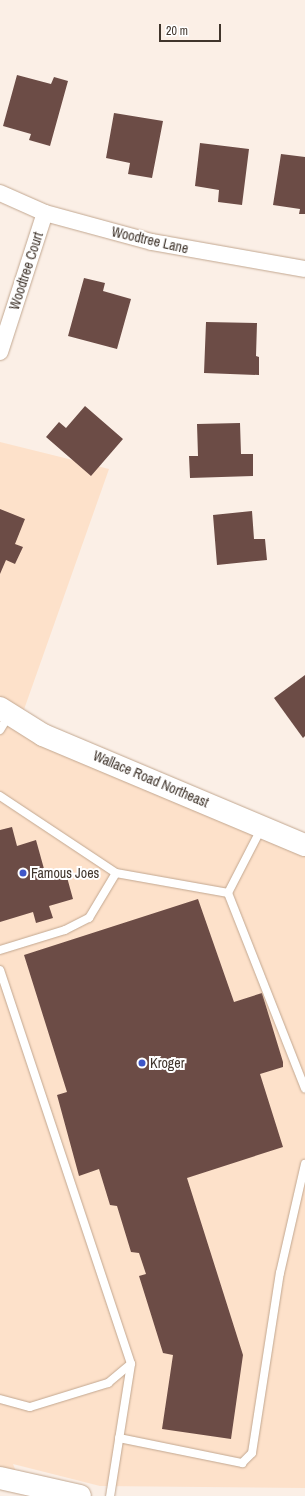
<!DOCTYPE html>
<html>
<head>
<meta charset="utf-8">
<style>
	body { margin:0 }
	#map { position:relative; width:305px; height:1496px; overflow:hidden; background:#fbefe6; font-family:"Archivo Narrow",sans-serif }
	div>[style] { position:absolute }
	.built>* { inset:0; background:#fde1ca }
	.building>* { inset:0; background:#6c4c46 }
	.roads { filter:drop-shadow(0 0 1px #c2a790) drop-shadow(0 0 1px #c2a790) }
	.lane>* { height:8px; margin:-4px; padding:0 4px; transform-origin:4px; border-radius:4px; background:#fff }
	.street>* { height:16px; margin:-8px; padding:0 8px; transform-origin:8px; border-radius:8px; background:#fff }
	.secondary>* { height:22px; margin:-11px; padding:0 11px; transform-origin:11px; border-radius:11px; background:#fff }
	.dots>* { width:11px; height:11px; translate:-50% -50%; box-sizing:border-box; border:2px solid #fff; border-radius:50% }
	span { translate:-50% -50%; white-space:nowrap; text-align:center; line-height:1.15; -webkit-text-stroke:4px #fff; paint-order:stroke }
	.street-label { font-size:14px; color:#40352c }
	.poi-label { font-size:14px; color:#40352c }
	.left { translate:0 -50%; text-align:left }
	.scale { position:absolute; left:159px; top:24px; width:62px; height:18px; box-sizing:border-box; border:2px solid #40352c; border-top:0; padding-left:5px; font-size:12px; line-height:14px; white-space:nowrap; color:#40352c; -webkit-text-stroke:3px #fff; paint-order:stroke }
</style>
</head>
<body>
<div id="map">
	<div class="built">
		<i style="clip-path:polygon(0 442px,109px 469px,21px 718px,305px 845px,305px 1488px,100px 1486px,13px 1464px,17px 1474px,0 1471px)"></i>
	</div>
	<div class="building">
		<i style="clip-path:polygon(17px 75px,51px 84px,54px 77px,68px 81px,50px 146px,29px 140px,31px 134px,3px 126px)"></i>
		<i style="clip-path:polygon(114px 113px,163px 121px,152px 178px,128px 174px,130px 163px,106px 158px)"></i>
		<i style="clip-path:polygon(200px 143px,249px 149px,242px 205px,218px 202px,219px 190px,195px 186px)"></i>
		<i style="clip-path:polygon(281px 154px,305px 157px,305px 214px,299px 214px,300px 209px,273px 205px)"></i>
		<i style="clip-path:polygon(84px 278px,105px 283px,103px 291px,131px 299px,117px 349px,68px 336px)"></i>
		<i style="clip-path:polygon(206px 322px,257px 323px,256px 356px,259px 357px,259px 375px,204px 373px)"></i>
		<i style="clip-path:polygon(85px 406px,123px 439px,91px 476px,46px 437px,59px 422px,66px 428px)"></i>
		<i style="clip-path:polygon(240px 423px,241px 454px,253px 454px,253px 476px,190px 478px,189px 456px,198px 456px,197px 424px)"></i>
		<i style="clip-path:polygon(0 509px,25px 519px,15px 544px,23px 547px,15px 564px,6px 560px,0 574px)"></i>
		<i style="clip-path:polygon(252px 511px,254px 539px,265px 539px,267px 560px,217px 565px,213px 515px)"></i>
		<i style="clip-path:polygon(305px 675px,305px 736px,303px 738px,274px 698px)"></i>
		<i style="clip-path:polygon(12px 827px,17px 846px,36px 840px,46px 876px,65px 870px,73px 899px,49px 906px,53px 918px,36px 923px,33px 912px,0 922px,0 830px)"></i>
		<i style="clip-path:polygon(198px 899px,234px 1002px,262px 993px,283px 1062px,283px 1067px,260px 1074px,283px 1147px,187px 1178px,243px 1355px,231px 1439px,162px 1429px,173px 1355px,163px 1353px,139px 1276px,146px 1274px,139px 1253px,131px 1252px,117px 1206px,110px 1205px,99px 1169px,79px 1176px,57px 1095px,67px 1092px,24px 955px)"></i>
	</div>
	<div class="roads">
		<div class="lane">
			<i style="left:0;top:730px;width:17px;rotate:-59deg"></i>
			<i style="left:0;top:796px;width:139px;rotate:33.6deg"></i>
			<i style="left:116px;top:873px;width:114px;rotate:10.1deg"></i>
			<i style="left:228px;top:893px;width:74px;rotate:-62.7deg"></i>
			<i style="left:228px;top:893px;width:210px;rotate:68.5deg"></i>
			<i style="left:0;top:950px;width:68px;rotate:-17.1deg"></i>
			<i style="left:65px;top:930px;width:27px;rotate:-27deg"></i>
			<i style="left:89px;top:918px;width:52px;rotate:-59deg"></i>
			<i style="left:0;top:970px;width:415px;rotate:71.6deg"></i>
			<i style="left:131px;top:1364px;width:134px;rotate:99deg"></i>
			<i style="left:0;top:1399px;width:31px;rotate:15deg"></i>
			<i style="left:30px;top:1407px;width:82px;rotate:-17.1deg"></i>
			<i style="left:108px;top:1383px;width:30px;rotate:-40deg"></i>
			<i style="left:119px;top:1438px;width:126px;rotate:11.5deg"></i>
			<i style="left:242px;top:1463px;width:14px;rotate:-45deg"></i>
			<i style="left:252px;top:1453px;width:182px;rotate:-81.2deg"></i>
			<i style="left:280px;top:1273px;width:112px;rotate:-77.1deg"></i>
		</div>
		<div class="street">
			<i style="left:0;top:193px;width:49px;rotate:24deg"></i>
			<i style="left:45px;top:213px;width:111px;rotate:15.2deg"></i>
			<i style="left:152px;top:242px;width:155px;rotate:10deg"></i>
			<i style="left:0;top:352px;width:146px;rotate:-72.1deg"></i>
		</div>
		<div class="secondary">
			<i style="left:0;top:708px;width:51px;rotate:32.1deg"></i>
			<i style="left:43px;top:735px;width:284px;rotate:22.8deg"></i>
			<i style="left:0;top:1478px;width:82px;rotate:12.7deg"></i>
		</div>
	</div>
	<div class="dots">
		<i style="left:23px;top:873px;background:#3e56c8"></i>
		<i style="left:142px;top:1063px;background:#3e56c8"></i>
	</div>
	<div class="street-label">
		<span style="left:150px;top:240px;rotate:13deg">Woodtree Lane</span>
		<span style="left:26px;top:271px;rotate:-72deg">Woodtree Court</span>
		<span style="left:151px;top:779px;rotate:23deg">Wallace Road Northeast</span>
	</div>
	<div class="poi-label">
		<span class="left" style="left:31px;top:873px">Famous Joes</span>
		<span class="left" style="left:150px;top:1063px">Kroger</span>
	</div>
	<div class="scale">20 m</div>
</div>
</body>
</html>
